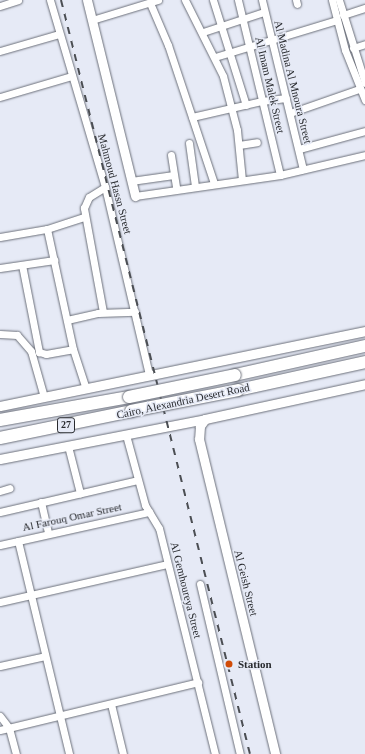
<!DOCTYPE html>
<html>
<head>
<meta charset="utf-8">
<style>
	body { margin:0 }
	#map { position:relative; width:365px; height:754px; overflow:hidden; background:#e6eaf6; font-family:Georgia,serif }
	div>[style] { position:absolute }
	.roads { filter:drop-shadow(0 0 1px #6c707a) drop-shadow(0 0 1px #6c707a) }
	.street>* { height:7px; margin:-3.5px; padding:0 3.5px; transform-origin:3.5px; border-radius:3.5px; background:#fff }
	.secondary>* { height:9px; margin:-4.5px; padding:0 4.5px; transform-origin:4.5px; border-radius:4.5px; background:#fff }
	.highway>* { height:12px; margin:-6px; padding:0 6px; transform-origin:6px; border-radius:6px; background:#fff }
	.rail>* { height:2px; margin-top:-1px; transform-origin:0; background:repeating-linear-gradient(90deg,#4b4e53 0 7px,transparent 0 14px) }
	.bridges { filter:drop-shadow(0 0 1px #6c707a) drop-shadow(0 0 1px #6c707a) }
	.highway-bridge>* { height:12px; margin:-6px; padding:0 6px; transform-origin:6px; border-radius:6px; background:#fff }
	.dots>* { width:11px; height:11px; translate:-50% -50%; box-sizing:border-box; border:2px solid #e6eaf6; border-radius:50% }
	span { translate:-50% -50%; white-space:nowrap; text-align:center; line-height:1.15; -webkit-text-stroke:3px #e6eaf6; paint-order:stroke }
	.shield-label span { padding:1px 3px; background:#e6eaf6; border:1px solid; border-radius:3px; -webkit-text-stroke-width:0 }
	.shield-label { font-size:10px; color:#292b2f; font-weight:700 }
	.street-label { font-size:11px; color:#292b2f }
	.poi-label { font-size:11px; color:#292b2f; font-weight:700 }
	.left { translate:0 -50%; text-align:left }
</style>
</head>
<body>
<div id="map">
	<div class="roads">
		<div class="street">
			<i style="left:50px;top:0;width:195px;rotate:73.6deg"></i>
			<i style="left:105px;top:187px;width:193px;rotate:76.8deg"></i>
			<i style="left:185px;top:0;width:85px;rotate:63.4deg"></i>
			<i style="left:223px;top:76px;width:56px;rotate:75.5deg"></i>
			<i style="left:237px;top:130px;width:50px;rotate:84.3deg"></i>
			<i style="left:213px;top:0;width:110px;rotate:72.6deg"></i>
			<i style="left:238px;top:0;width:180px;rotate:76.5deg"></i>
			<i style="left:262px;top:0;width:174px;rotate:76.4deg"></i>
			<i style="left:296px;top:0;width:4px;rotate:76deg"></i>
			<i style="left:332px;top:0;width:52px;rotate:75.4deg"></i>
			<i style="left:345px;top:50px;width:54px;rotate:68.2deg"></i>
			<i style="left:339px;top:0;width:87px;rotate:72.6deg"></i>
			<i style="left:150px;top:3px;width:46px;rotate:66.8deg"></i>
			<i style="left:168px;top:45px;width:145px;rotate:71.6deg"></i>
			<i style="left:0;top:6px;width:19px;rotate:-18deg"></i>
			<i style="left:343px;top:15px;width:23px;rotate:-18deg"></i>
			<i style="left:92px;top:20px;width:69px;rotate:-16.9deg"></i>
			<i style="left:203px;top:32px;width:64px;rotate:-18.2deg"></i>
			<i style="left:353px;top:48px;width:13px;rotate:-18deg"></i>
			<i style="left:0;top:51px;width:61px;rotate:-16.1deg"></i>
			<i style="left:215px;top:57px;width:127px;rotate:-16.9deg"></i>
			<i style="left:0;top:97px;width:75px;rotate:-16.3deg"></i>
			<i style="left:290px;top:113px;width:73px;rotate:-19.2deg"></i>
			<i style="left:192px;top:117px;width:72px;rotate:-12.9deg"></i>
			<i style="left:262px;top:101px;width:24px;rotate:-7deg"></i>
			<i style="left:189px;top:143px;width:43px;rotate:82.1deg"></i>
			<i style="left:239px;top:145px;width:18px;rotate:-9deg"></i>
			<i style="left:299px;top:149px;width:68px;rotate:-15.3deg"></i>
			<i style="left:171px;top:155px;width:33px;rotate:81deg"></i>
			<i style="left:131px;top:181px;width:43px;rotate:-7.9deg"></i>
			<i style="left:135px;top:196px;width:147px;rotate:-8.2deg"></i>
			<i style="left:280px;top:175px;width:87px;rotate:-13.2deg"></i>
			<i style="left:47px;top:229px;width:123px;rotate:77.8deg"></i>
			<i style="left:73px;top:349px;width:42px;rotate:72deg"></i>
			<i style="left:0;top:237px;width:48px;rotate:-9.7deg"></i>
			<i style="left:47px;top:229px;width:40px;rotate:-18deg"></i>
			<i style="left:22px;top:265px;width:89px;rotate:78.9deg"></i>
			<i style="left:39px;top:352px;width:7px;rotate:16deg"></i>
			<i style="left:46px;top:354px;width:27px;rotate:-10deg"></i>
			<i style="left:0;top:268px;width:55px;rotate:-8.4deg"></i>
			<i style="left:103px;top:312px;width:106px;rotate:-100.4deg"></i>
			<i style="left:84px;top:208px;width:12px;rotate:-66deg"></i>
			<i style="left:89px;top:197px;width:19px;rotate:-32deg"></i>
			<i style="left:67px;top:320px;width:32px;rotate:-13deg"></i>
			<i style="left:98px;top:313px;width:37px;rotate:-2deg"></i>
			<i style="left:0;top:334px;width:17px;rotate:3deg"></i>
			<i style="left:17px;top:335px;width:21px;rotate:49deg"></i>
			<i style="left:31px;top:351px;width:48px;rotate:74.2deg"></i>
			<i style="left:126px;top:435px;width:73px;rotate:74.8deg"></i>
			<i style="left:145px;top:505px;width:27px;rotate:59deg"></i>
			<i style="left:159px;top:528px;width:233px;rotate:76.1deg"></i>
			<i style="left:68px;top:446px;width:49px;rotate:75.7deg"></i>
			<i style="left:0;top:491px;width:10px;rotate:-17deg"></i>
			<i style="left:41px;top:502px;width:32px;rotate:77deg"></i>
			<i style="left:0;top:512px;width:141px;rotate:-13.1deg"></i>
			<i style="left:18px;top:541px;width:219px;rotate:76.5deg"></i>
			<i style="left:0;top:545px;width:153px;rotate:-12.5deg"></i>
			<i style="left:200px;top:584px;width:175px;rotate:76.8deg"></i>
			<i style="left:0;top:602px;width:171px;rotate:-12.8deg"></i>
			<i style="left:0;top:666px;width:46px;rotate:-12.5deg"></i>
			<i style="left:111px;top:704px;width:51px;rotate:76.5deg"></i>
			<i style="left:0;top:716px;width:15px;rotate:53deg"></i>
			<i style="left:9px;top:728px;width:27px;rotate:75deg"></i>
			<i style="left:0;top:730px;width:204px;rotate:-13.6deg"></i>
		</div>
		<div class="secondary">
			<i style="left:87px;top:0;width:202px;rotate:76.2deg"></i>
			<i style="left:0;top:406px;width:373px;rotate:-11.6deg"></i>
			<i style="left:205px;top:419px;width:9px;rotate:126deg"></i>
			<i style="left:200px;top:426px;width:13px;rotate:94deg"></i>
			<i style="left:199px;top:439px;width:324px;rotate:76.4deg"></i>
			<i style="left:0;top:459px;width:209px;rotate:-11deg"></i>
			<i style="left:205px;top:419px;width:164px;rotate:-12.3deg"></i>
		</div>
		<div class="highway">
			<i style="left:235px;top:375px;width:133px;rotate:-12.6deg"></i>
			<i style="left:238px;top:390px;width:130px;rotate:-12.4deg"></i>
			<i style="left:0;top:420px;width:131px;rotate:-10.1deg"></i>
			<i style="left:0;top:438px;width:134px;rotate:-11.6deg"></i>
		</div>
	</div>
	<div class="rail">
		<i style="left:61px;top:0;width:777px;rotate:75.93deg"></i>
	</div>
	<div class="bridges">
		<div class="highway-bridge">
			<i style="left:129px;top:397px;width:108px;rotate:-11.7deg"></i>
			<i style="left:131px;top:411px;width:109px;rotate:-11.1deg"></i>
		</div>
	</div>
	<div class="dots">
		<i style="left:229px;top:664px;background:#d14c08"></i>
	</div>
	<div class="shield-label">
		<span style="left:66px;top:425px">27</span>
	</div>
	<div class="street-label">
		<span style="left:293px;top:82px;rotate:76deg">Al Madina Al Mnoura Street</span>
		<span style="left:270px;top:85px;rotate:77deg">Al Imam Malek Street</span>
		<span style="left:115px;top:184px;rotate:75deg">Mahmoud Hassn Street</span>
		<span style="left:183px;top:401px;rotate:-12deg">Cairo, Alexandria Desert Road</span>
		<span style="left:72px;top:517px;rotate:-12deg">Al Farouq Omar Street</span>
		<span style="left:246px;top:583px;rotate:76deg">Al Geish Street</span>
		<span style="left:186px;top:590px;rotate:76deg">Al Gemhoureya Street</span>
	</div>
	<div class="poi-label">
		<span class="left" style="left:238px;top:664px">Station</span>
	</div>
</div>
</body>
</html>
